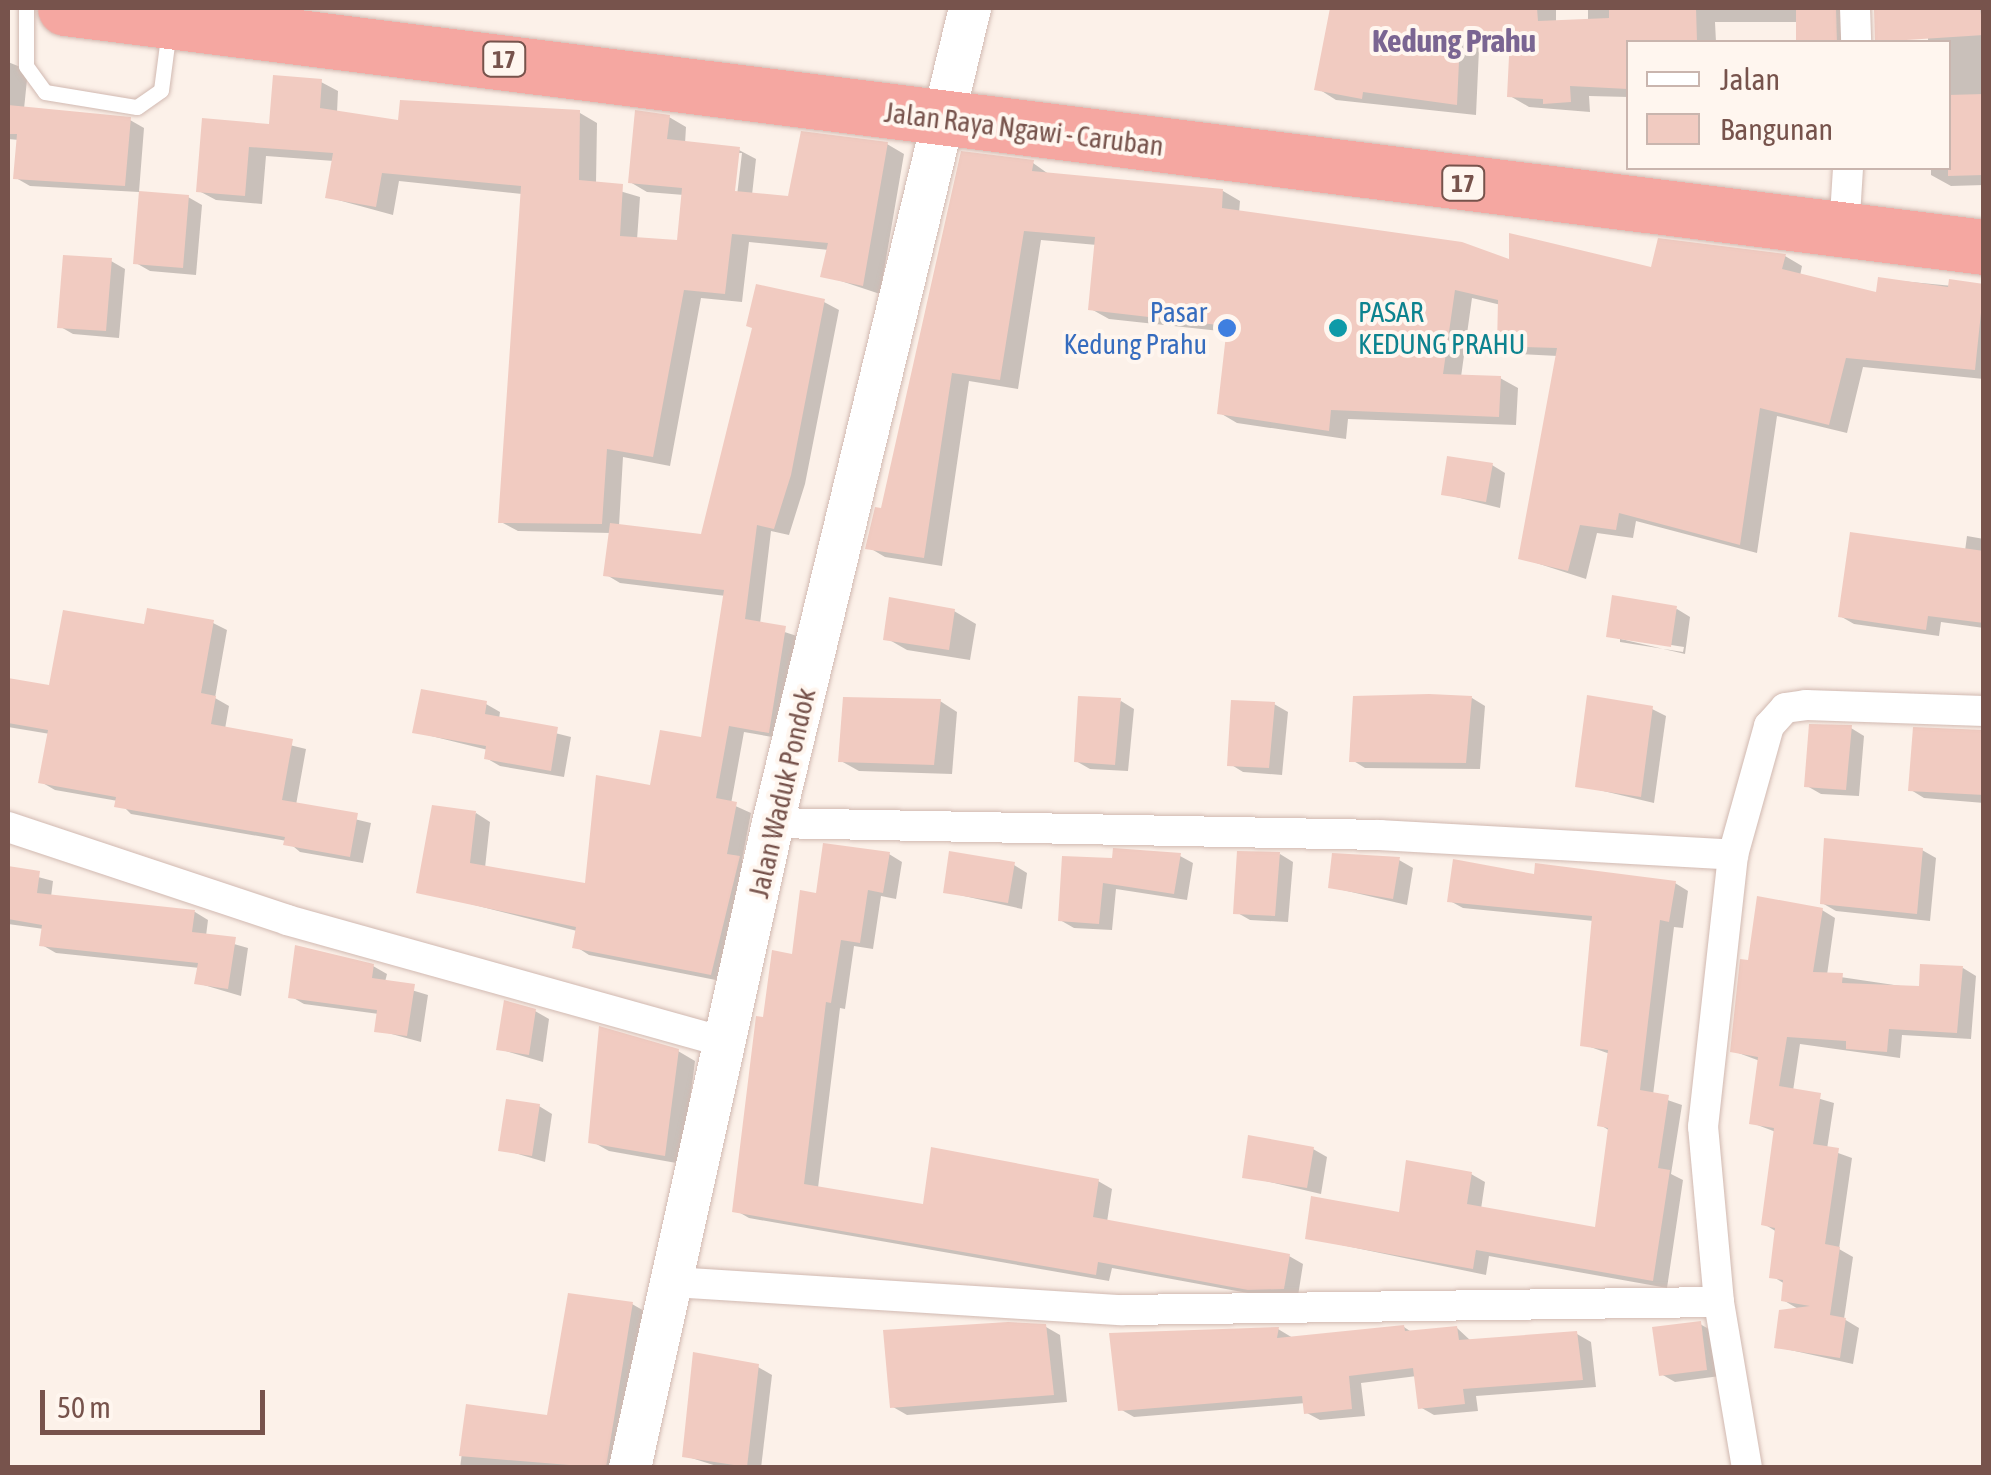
<!DOCTYPE html>
<html>
<head>
<meta charset="utf-8">
<style>
	body { margin:0 }
	#map { position:relative; width:1991px; height:1475px; overflow:hidden; background:#fcf1e9; font-family:"Asap Condensed",sans-serif }
	div>[style] { position:absolute }
	.shadow>* { inset:0; background:#0003 }
	.building>* { inset:0; background:#f1cbc1 }
	.roads { filter:drop-shadow(0 0 2px #d1b9b1) drop-shadow(0 0 2px #d1b9b1) }
	.lane>* { height:15px; margin:-7.5px; padding:0 7.5px; transform-origin:7.5px; border-radius:7.5px; background:#fff }
	.street>* { height:30px; margin:-15px; padding:0 15px; transform-origin:15px; border-radius:15px; background:#fff }
	.secondary>* { height:42px; margin:-21px; padding:0 21px; transform-origin:21px; border-radius:21px; background:#fff }
	.highway>* { height:55px; margin:-27.5px; padding:0 27.5px; transform-origin:27.5px; border-radius:27.5px; background:#f5a7a1 }
	.dots>* { width:28px; height:28px; translate:-50% -50%; box-sizing:border-box; border:5px solid #fff6ef; border-radius:50% }
	span { translate:-50% -50%; white-space:nowrap; text-align:center; line-height:1.15; -webkit-text-stroke:8px #fff6ef; paint-order:stroke }
	.shield-label span { padding:2px 8px; background:#fff6ef; border:2px solid; border-radius:8px; -webkit-text-stroke-width:0 }
	.shield-label { font-size:25px; color:#77534c; font-weight:700 }
	.street-label { font-size:28px; color:#77534c }
	.shop-label { font-size:28px; color:#366cbe }
	.right { translate:-100% -50%; text-align:right }
	.culture-label { font-size:28px; color:#0d838f }
	.left { translate:0 -50%; text-align:left }
	.quarter-label { font-size:32px; color:#7a6592; font-weight:700 }
	.frame { position:absolute; inset:0; border:10px solid #77534c; pointer-events:none }
	.legend { position:absolute; left:1626px; top:40px; width:325px; height:130px; box-sizing:border-box; background:#fff6ef; border:2px solid #c9b5ae; margin:0; padding:12px 18px; list-style:none; font-size:30px; color:#77534c }
	.legend li { display:flex; align-items:center; gap:20px; height:50px }
	.legend b { width:50px; border:2px solid #c9b5ae }
	.scale { position:absolute; left:40px; top:1390px; width:225px; height:45px; box-sizing:border-box; border:5px solid #77534c; border-top:0; padding-left:12px; font-size:30px; line-height:35px; white-space:nowrap; color:#77534c; -webkit-text-stroke:8px #fff6ef; paint-order:stroke }
</style>
</head>
<body>
<div id="map">
	<div class="shadow">
		<i style="clip-path:polygon(1333px 8px,1556px 8px,1556px 23px,1588px 21px,1588px 8px,1862px 8px,1857px 42px,1799px 42px,1799px 22px,1715px 22px,1716px 42px,1628px 42px,1628px 97px,1589px 96px,1590px 112px,1529px 107px,1510px 96px,1512px 47px,1479px 49px,1476px 115px,1336px 100px,1317px 88px)"></i>
		<i style="clip-path:polygon(1875px 8px,1908px 8px,1907px 42px,1877px 42px)"></i>
		<i style="clip-path:polygon(1928px 8px,1984px 8px,1984px 185px,1951px 186px,1931px 175px,1931px 168px,1948px 168px,1948px 42px,1928px 42px)"></i>
		<i style="clip-path:polygon(8px 62px,28px 70px,24px 109px,130px 120px,144px 128px,139px 192px,30px 186px,16px 178px,19px 140px,8px 139px)"></i>
		<i style="clip-path:polygon(evenodd,321px 82px,338px 91px,337px 113px,401px 123px,580px 113px,597px 123px,596px 184px,640px 197px,637px 240px,679px 242px,684px 195px,647px 192px,630px 182px,669px 117px,686px 127px,685px 144px,739px 150px,756px 159px,752px 195px,790px 199px,887px 144px,904px 154px,880px 294px,823px 275px,829px 250px,749px 242px,742px 302px,701px 298px,670px 466px,623px 457px,619px 526px,703px 536px,824px 302px,839px 310px,805px 484px,789px 535px,771px 531px,760px 624px,800px 637px,784px 739px,744px 732px,731px 804px,751px 813px,742px 860px,754px 867px,726px 982px,589px 955px,575px 946px,577px 931px,419px 891px,476px 813px,490px 822px,485px 868px,587px 886px,652px 788px,703px 740px,726px 596px,620px 583px,605px 574px,611px 533px,518px 531px,501px 522px,522px 194px,399px 181px,393px 215px,327px 197px,334px 161px,266px 156px,262px 204px,216px 200px,199px 191px,321px 82px,736px 153px,742px 153px,736px 204px,731px 203px,736px 153px)"></i>
		<i style="clip-path:polygon(1033px 163px,1050px 175px,1223px 191px,1240px 201px,1239px 213px,1512px 262px,1653px 270px,1785px 256px,1802px 266px,1800px 276px,1878px 295px,1880px 279px,1984px 289px,1984px 379px,1863px 367px,1847px 433px,1777px 416px,1757px 553px,1636px 521px,1633px 538px,1597px 533px,1586px 579px,1521px 558px,1558px 356px,1517px 354px,1499px 344px,1501px 305px,1472px 298px,1461px 377px,1500px 378px,1518px 388px,1516px 425px,1348px 419px,1346px 439px,1237px 423px,1220px 413px,1229px 332px,1109px 319px,1091px 309px,1097px 245px,1041px 240px,1018px 389px,969px 381px,942px 566px,885px 557px,868px 547px)"></i>
		<i style="clip-path:polygon(188px 197px,202px 205px,196px 275px,150px 271px,136px 263px)"></i>
		<i style="clip-path:polygon(111px 261px,125px 269px,119px 338px,73px 334px,59px 326px)"></i>
		<i style="clip-path:polygon(1492px 465px,1505px 473px,1500px 508px,1444px 494px)"></i>
		<i style="clip-path:polygon(1967px 536px,1984px 539px,1984px 628px,1941px 622px,1939px 636px,1854px 624px,1840px 616px,1965px 551px)"></i>
		<i style="clip-path:polygon(evenodd,1677px 609px,1690px 617px,1685px 654px,1608px 636px,1677px 609px,1620px 637px,1684px 647px,1683px 652px,1620px 642px,1620px 637px)"></i>
		<i style="clip-path:polygon(954px 611px,976px 624px,970px 660px,907px 650px,886px 638px)"></i>
		<i style="clip-path:polygon(213px 623px,227px 630px,215px 698px,229px 706px,225px 729px,306px 749px,296px 805px,371px 823px,363px 863px,300px 852px,287px 841px,131px 814px,118px 801px,55px 790px,41px 782px,50px 734px,8px 727px,8px 680px,51px 688px,146px 627px)"></i>
		<i style="clip-path:polygon(1472px 698px,1485px 706px,1480px 769px,1365px 768px,1352px 760px)"></i>
		<i style="clip-path:polygon(940px 701px,957px 712px,952px 774px,859px 771px,841px 761px)"></i>
		<i style="clip-path:polygon(1121px 701px,1134px 709px,1128px 771px,1090px 769px,1076px 761px)"></i>
		<i style="clip-path:polygon(486px 704px,500px 712px,499px 719px,571px 737px,564px 777px,500px 766px,486px 758px,488px 750px,415px 732px)"></i>
		<i style="clip-path:polygon(1274px 704px,1288px 712px,1282px 775px,1243px 772px,1230px 764px)"></i>
		<i style="clip-path:polygon(1652px 709px,1666px 716px,1654px 803px,1578px 785px)"></i>
		<i style="clip-path:polygon(1851px 728px,1864px 736px,1859px 796px,1821px 794px,1807px 786px)"></i>
		<i style="clip-path:polygon(1984px 732px,1984px 803px,1924px 798px,1911px 790px)"></i>
		<i style="clip-path:polygon(1922px 850px,1936px 858px,1930px 921px,1836px 911px,1822px 903px)"></i>
		<i style="clip-path:polygon(889px 854px,902px 862px,896px 899px,881px 896px,873px 949px,854px 946px,845px 1009px,840px 1008px,818px 1188px,925px 1207px,1098px 1181px,1112px 1189px,1107px 1222px,1289px 1256px,1303px 1264px,1298px 1296px,1264px 1296px,1112px 1268px,1109px 1281px,749px 1218px,735px 1210px,765px 1020px,818px 896px)"></i>
		<i style="clip-path:polygon(1280px 854px,1293px 862px,1288px 922px,1250px 920px,1236px 912px)"></i>
		<i style="clip-path:polygon(1180px 856px,1193px 863px,1187px 900px,1116px 889px,1112px 930px,1074px 928px,1060px 920px,1114px 860px)"></i>
		<i style="clip-path:polygon(1399px 860px,1413px 868px,1407px 905px,1330px 887px)"></i>
		<i style="clip-path:polygon(1014px 865px,1027px 873px,1022px 909px,946px 892px)"></i>
		<i style="clip-path:polygon(8px 869px,53px 881px,51px 897px,195px 912px,208px 920px,206px 936px,248px 948px,241px 996px,197px 983px,200px 968px,56px 953px,42px 945px,44px 929px,8px 924px)"></i>
		<i style="clip-path:polygon(1536px 876px,1675px 883px,1688px 891px,1683px 928px,1674px 927px,1653px 1095px,1682px 1105px,1671px 1174px,1683px 1180px,1667px 1288px,1489px 1256px,1486px 1275px,1308px 1238px,1401px 1215px,1471px 1174px,1485px 1182px,1481px 1209px,1597px 1229px,1610px 1131px,1599px 1124px,1610px 1054px,1582px 1044px,1594px 921px,1463px 908px,1450px 901px)"></i>
		<i style="clip-path:polygon(1822px 910px,1835px 918px,1827px 975px,1921px 989px,1963px 968px,1976px 976px,1971px 1039px,1902px 1035px,1900px 1058px,1800px 1044px,1793px 1091px,1834px 1103px,1827px 1149px,1852px 1158px,1839px 1249px,1853px 1257px,1844px 1319px,1859px 1328px,1853px 1364px,1777px 1347px,1800px 1310px,1783px 1300px,1785px 1284px,1772px 1276px,1777px 1232px,1764px 1224px,1776px 1132px,1752px 1123px,1760px 1061px,1733px 1051px,1750px 963px)"></i>
		<i style="clip-path:polygon(373px 966px,387px 974px,385px 982px,428px 995px,421px 1042px,377px 1030px,379px 1014px,304px 1004px,290px 996px)"></i>
		<i style="clip-path:polygon(535px 1011px,549px 1019px,543px 1062px,499px 1049px)"></i>
		<i style="clip-path:polygon(678px 1051px,695px 1061px,682px 1164px,609px 1151px,591px 1141px)"></i>
		<i style="clip-path:polygon(539px 1106px,552px 1114px,545px 1162px,501px 1149px)"></i>
		<i style="clip-path:polygon(1313px 1149px,1327px 1157px,1321px 1194px,1245px 1176px)"></i>
		<i style="clip-path:polygon(632px 1304px,653px 1316px,630px 1468px,460px 1468px,468px 1407px,549px 1418px)"></i>
		<i style="clip-path:polygon(1700px 1324px,1714px 1332px,1720px 1376px,1675px 1382px,1661px 1374px)"></i>
		<i style="clip-path:polygon(1046px 1327px,1060px 1335px,1067px 1402px,907px 1415px,893px 1407px)"></i>
		<i style="clip-path:polygon(1404px 1327px,1413px 1333px,1457px 1328px,1471px 1341px,1577px 1334px,1591px 1342px,1596px 1387px,1476px 1396px,1478px 1411px,1434px 1415px,1420px 1407px,1417px 1376px,1361px 1383px,1365px 1416px,1320px 1420px,1307px 1413px,1306px 1403px,1134px 1417px,1120px 1409px,1278px 1329px,1293px 1338px)"></i>
		<i style="clip-path:polygon(758px 1367px,772px 1375px,761px 1468px,723px 1468px,685px 1456px)"></i>
	</div>
	<div class="building">
		<i style="clip-path:polygon(1330px 8px,1537px 8px,1538px 21px,1609px 18px,1609px 8px,1696px 8px,1697px 41px,1628px 42px,1628px 89px,1570px 86px,1571px 102px,1543px 104px,1543px 99px,1507px 97px,1510px 36px,1460px 39px,1457px 105px,1363px 92px,1362px 99px,1314px 90px)"></i>
		<i style="clip-path:polygon(1796px 8px,1836px 8px,1837px 42px,1796px 42px)"></i>
		<i style="clip-path:polygon(1874px 8px,1980px 8px,1984px 35px,1875px 42px)"></i>
		<i style="clip-path:polygon(273px 75px,322px 79px,320px 108px,398px 120px,400px 100px,580px 110px,579px 180px,623px 184px,620px 236px,677px 240px,682px 188px,628px 183px,635px 110px,670px 115px,667px 139px,740px 147px,735px 191px,788px 196px,801px 131px,888px 142px,863px 286px,820px 277px,828px 243px,732px 234px,725px 294px,684px 290px,653px 457px,607px 449px,602px 524px,498px 523px,521px 186px,382px 173px,376px 207px,325px 198px,333px 153px,249px 147px,245px 196px,196px 192px,202px 118px,269px 124px)"></i>
		<i style="clip-path:polygon(1984px 94px,1984px 175px,1948px 176px,1948px 95px)"></i>
		<i style="clip-path:polygon(8px 105px,131px 117px,125px 186px,13px 179px,17px 134px,8px 134px)"></i>
		<i style="clip-path:polygon(961px 151px,1034px 160px,1032px 171px,1223px 189px,1222px 208px,1462px 242px,1509px 259px,1509px 233px,1651px 267px,1658px 238px,1786px 254px,1782px 269px,1876px 292px,1878px 277px,1948px 287px,1949px 279px,1984px 284px,1975px 370px,1846px 358px,1829px 425px,1760px 408px,1740px 545px,1619px 513px,1616px 530px,1580px 525px,1568px 571px,1518px 559px,1557px 348px,1497px 346px,1498px 300px,1455px 290px,1443px 374px,1501px 376px,1499px 417px,1331px 410px,1329px 431px,1217px 414px,1227px 326px,1088px 310px,1095px 237px,1024px 231px,1000px 380px,952px 373px,924px 558px,865px 549px,875px 507px,881px 508px)"></i>
		<i style="clip-path:polygon(139px 191px,189px 195px,183px 268px,133px 264px)"></i>
		<i style="clip-path:polygon(63px 255px,112px 258px,106px 331px,57px 328px)"></i>
		<i style="clip-path:polygon(756px 284px,825px 299px,791px 475px,774px 529px,757px 525px,745px 619px,786px 626px,769px 733px,729px 726px,716px 798px,737px 802px,727px 854px,740px 856px,711px 975px,572px 948px,576px 927px,416px 893px,432px 805px,476px 811px,470px 863px,585px 883px,596px 775px,650px 785px,660px 730px,701px 737px,724px 590px,603px 576px,610px 523px,701px 534px,752px 328px,746px 326px)"></i>
		<i style="clip-path:polygon(1447px 456px,1493px 463px,1486px 502px,1441px 495px)"></i>
		<i style="clip-path:polygon(1850px 532px,1984px 551px,1984px 623px,1928px 616px,1926px 630px,1838px 617px)"></i>
		<i style="clip-path:polygon(1612px 595px,1677px 606px,1671px 647px,1606px 637px)"></i>
		<i style="clip-path:polygon(889px 597px,955px 609px,949px 650px,883px 640px)"></i>
		<i style="clip-path:polygon(147px 608px,214px 620px,201px 693px,216px 696px,211px 724px,293px 739px,282px 800px,358px 813px,350px 857px,283px 845px,285px 837px,114px 807px,116px 797px,38px 783px,48px 730px,8px 723px,8px 678px,49px 685px,63px 610px,144px 624px)"></i>
		<i style="clip-path:polygon(421px 689px,487px 701px,485px 714px,558px 727px,551px 771px,484px 759px,486px 746px,412px 733px)"></i>
		<i style="clip-path:polygon(1429px 694px,1472px 696px,1466px 763px,1349px 762px,1353px 696px)"></i>
		<i style="clip-path:polygon(1587px 695px,1653px 706px,1641px 797px,1575px 787px)"></i>
		<i style="clip-path:polygon(1078px 696px,1121px 698px,1115px 765px,1074px 762px)"></i>
		<i style="clip-path:polygon(843px 697px,941px 699px,934px 765px,838px 762px)"></i>
		<i style="clip-path:polygon(1231px 700px,1275px 702px,1269px 768px,1227px 766px)"></i>
		<i style="clip-path:polygon(1809px 724px,1852px 725px,1846px 790px,1804px 787px)"></i>
		<i style="clip-path:polygon(1913px 727px,1984px 730px,1984px 795px,1908px 791px)"></i>
		<i style="clip-path:polygon(1824px 838px,1923px 848px,1917px 914px,1820px 904px)"></i>
		<i style="clip-path:polygon(823px 843px,890px 852px,883px 893px,868px 890px,860px 943px,841px 940px,831px 1003px,826px 1002px,804px 1184px,923px 1204px,931px 1147px,1099px 1179px,1093px 1217px,1290px 1254px,1284px 1289px,1248px 1290px,1098px 1262px,1096px 1275px,732px 1212px,756px 1016px,763px 1017px,772px 950px,792px 954px,800px 890px,816px 893px)"></i>
		<i style="clip-path:polygon(1113px 848px,1181px 853px,1174px 894px,1103px 883px,1099px 924px,1058px 921px,1062px 856px,1112px 858px)"></i>
		<i style="clip-path:polygon(949px 851px,1015px 862px,1008px 903px,943px 893px)"></i>
		<i style="clip-path:polygon(1237px 851px,1280px 852px,1275px 916px,1233px 914px)"></i>
		<i style="clip-path:polygon(1332px 853px,1400px 857px,1393px 899px,1328px 888px)"></i>
		<i style="clip-path:polygon(1453px 859px,1534px 874px,1535px 863px,1676px 881px,1669px 922px,1660px 920px,1640px 1090px,1669px 1095px,1658px 1168px,1670px 1170px,1653px 1281px,1476px 1250px,1473px 1269px,1305px 1239px,1311px 1196px,1399px 1212px,1406px 1160px,1472px 1172px,1467px 1204px,1595px 1227px,1608px 1128px,1597px 1126px,1608px 1050px,1580px 1046px,1592px 916px,1447px 902px)"></i>
		<i style="clip-path:polygon(8px 866px,40px 871px,37px 893px,195px 910px,192px 932px,236px 937px,228px 989px,194px 984px,198px 963px,39px 946px,42px 925px,8px 919px)"></i>
		<i style="clip-path:polygon(1757px 896px,1823px 908px,1813px 972px,1843px 973px,1842px 983px,1919px 986px,1920px 964px,1963px 966px,1957px 1033px,1889px 1029px,1887px 1052px,1846px 1049px,1846px 1041px,1787px 1037px,1779px 1086px,1821px 1093px,1813px 1144px,1839px 1148px,1825px 1244px,1840px 1247px,1830px 1315px,1846px 1318px,1840px 1358px,1774px 1348px,1779px 1310px,1810px 1306px,1781px 1301px,1783px 1280px,1769px 1278px,1775px 1228px,1761px 1225px,1774px 1128px,1749px 1124px,1758px 1057px,1730px 1052px,1740px 959px,1748px 960px)"></i>
		<i style="clip-path:polygon(295px 945px,374px 964px,372px 978px,415px 984px,407px 1036px,374px 1032px,377px 1010px,288px 998px)"></i>
		<i style="clip-path:polygon(504px 1000px,536px 1009px,529px 1055px,496px 1050px)"></i>
		<i style="clip-path:polygon(599px 1026px,679px 1049px,665px 1156px,588px 1143px)"></i>
		<i style="clip-path:polygon(506px 1099px,540px 1104px,532px 1156px,498px 1151px)"></i>
		<i style="clip-path:polygon(1248px 1135px,1314px 1147px,1307px 1188px,1242px 1178px)"></i>
		<i style="clip-path:polygon(568px 1293px,633px 1302px,606px 1468px,459px 1456px,466px 1404px,547px 1415px)"></i>
		<i style="clip-path:polygon(1701px 1321px,1707px 1370px,1659px 1376px,1652px 1327px)"></i>
		<i style="clip-path:polygon(1008px 1322px,1046px 1324px,1054px 1395px,890px 1408px,883px 1330px)"></i>
		<i style="clip-path:polygon(1404px 1325px,1405px 1331px,1457px 1326px,1459px 1340px,1577px 1331px,1583px 1380px,1463px 1389px,1465px 1404px,1418px 1409px,1413px 1368px,1349px 1376px,1352px 1409px,1304px 1414px,1302px 1396px,1118px 1411px,1109px 1333px,1279px 1327px,1277px 1338px)"></i>
		<i style="clip-path:polygon(693px 1352px,759px 1364px,747px 1467px,682px 1457px)"></i>
	</div>
	<div class="roads">
		<div class="lane">
			<i style="left:26px;top:8px;width:58px;rotate:90deg"></i>
			<i style="left:26px;top:66px;width:32px;rotate:54deg"></i>
			<i style="left:45px;top:92px;width:93px;rotate:9.3deg"></i>
			<i style="left:137px;top:107px;width:29px;rotate:-35deg"></i>
			<i style="left:161px;top:90px;width:62px;rotate:-82.5deg"></i>
		</div>
		<div class="street">
			<i style="left:1855px;top:8px;width:34px;rotate:88deg"></i>
			<i style="left:1844px;top:232px;width:64px;rotate:-86.4deg"></i>
			<i style="left:773px;top:823px;width:607px;rotate:1.13deg"></i>
			<i style="left:1380px;top:835px;width:354px;rotate:3.2deg"></i>
			<i style="left:8px;top:827px;width:294px;rotate:18.4deg"></i>
			<i style="left:287px;top:920px;width:455px;rotate:15.6deg"></i>
			<i style="left:672px;top:1282px;width:451px;rotate:3.6deg"></i>
			<i style="left:1122px;top:1310px;width:597px;rotate:-0.77deg"></i>
			<i style="left:1747px;top:1468px;width:168px;rotate:-99.6deg"></i>
			<i style="left:1719px;top:1302px;width:176px;rotate:-95.2deg"></i>
			<i style="left:1703px;top:1127px;width:274px;rotate:-83.7deg"></i>
			<i style="left:1733px;top:855px;width:134px;rotate:-74.4deg"></i>
			<i style="left:1769px;top:726px;width:24px;rotate:-48deg"></i>
			<i style="left:1785px;top:708px;width:21px;rotate:-8deg"></i>
			<i style="left:1806px;top:705px;width:178px;rotate:1.9deg"></i>
		</div>
		<div class="secondary">
			<i style="left:630px;top:1468px;width:661px;rotate:-77.5deg"></i>
			<i style="left:773px;top:823px;width:838px;rotate:-76.41deg"></i>
		</div>
		<div class="highway">
			<i style="left:65px;top:8px;width:1934px;rotate:7.1deg"></i>
		</div>
	</div>
	<div class="dots">
		<i style="left:1227px;top:328px;background:#3f7fe0"></i>
		<i style="left:1338px;top:328px;background:#0f9aa8"></i>
	</div>
	<div class="shield-label">
		<span style="left:504px;top:59px">17</span>
		<span style="left:1463px;top:183px">17</span>
	</div>
	<div class="street-label">
		<span style="left:1024px;top:129px;rotate:7deg">Jalan Raya Ngawi - Caruban</span>
		<span style="left:782px;top:793px;rotate:-77deg">Jalan Waduk Pondok</span>
	</div>
	<div class="shop-label">
		<span class="right" style="left:1207px;top:328px">Pasar<br>Kedung Prahu</span>
	</div>
	<div class="culture-label">
		<span class="left" style="left:1358px;top:328px">PASAR<br>KEDUNG PRAHU</span>
	</div>
	<div class="quarter-label">
		<span style="left:1454px;top:41px">Kedung Prahu</span>
	</div>
	<div class="frame"></div>
	<ul class="legend">
	<li><b style="height:12px;background:#fff"></b>Jalan</li>
	<li><b style="height:28px;background:#f1cbc1"></b>Bangunan</li>
	</ul>
	<div class="scale">50 m</div>
</div>
</body>
</html>
